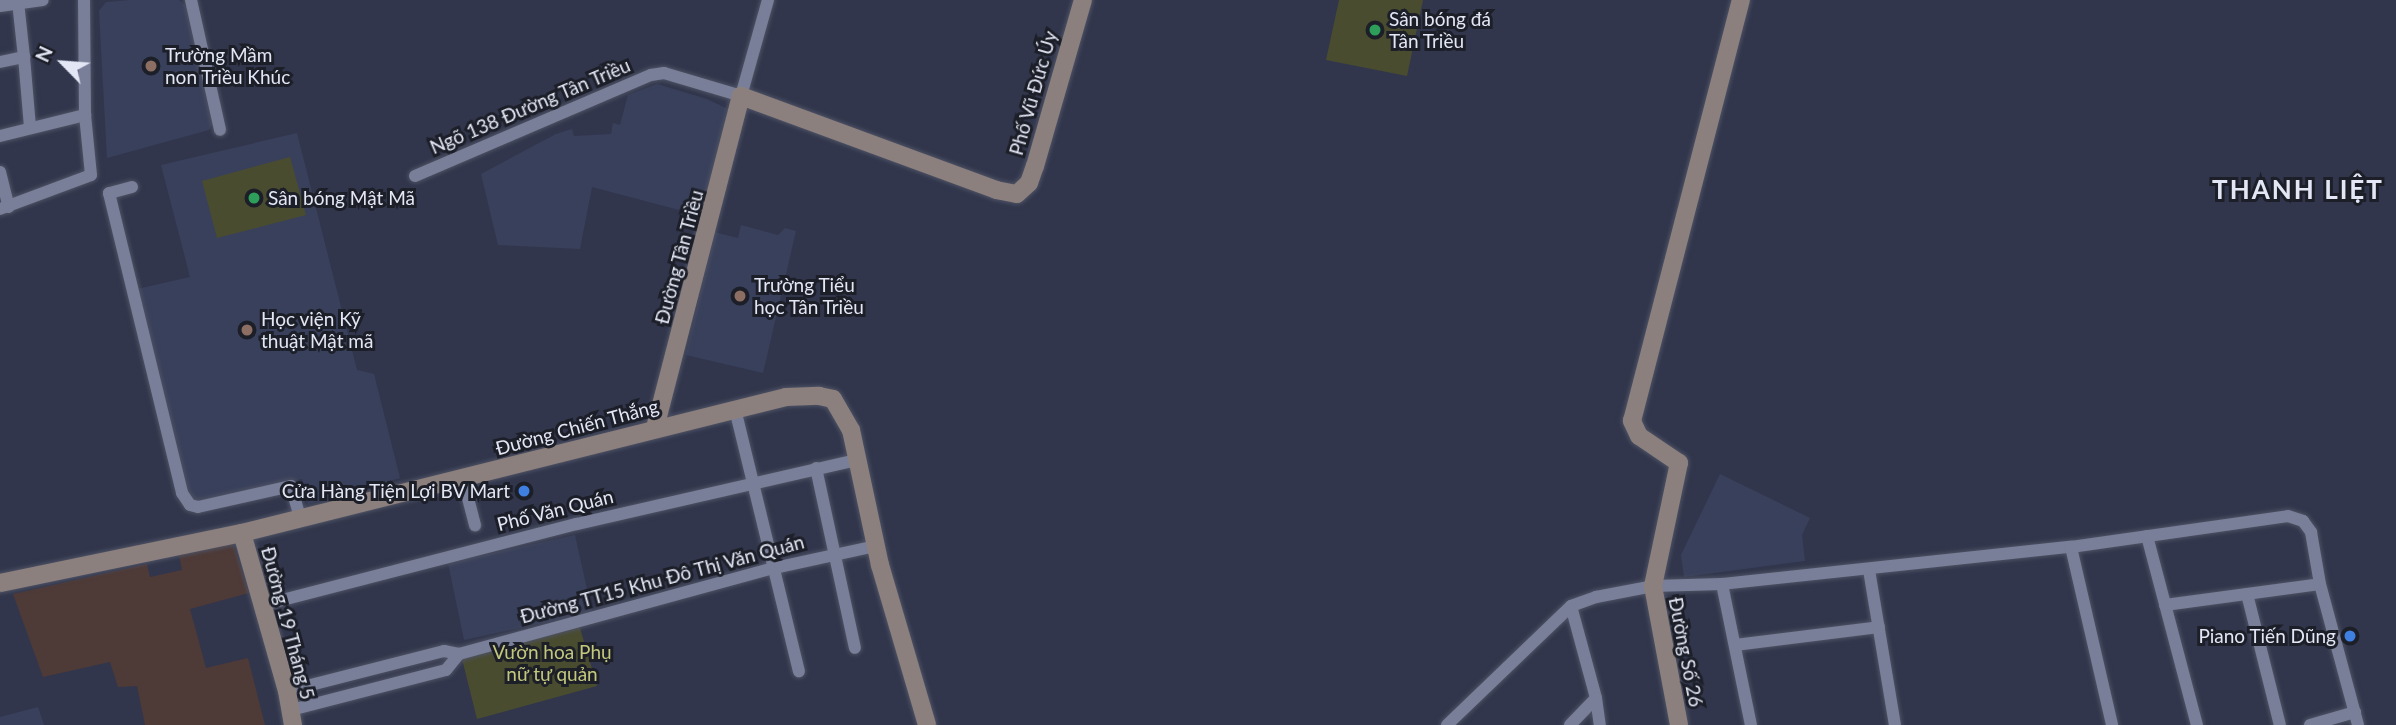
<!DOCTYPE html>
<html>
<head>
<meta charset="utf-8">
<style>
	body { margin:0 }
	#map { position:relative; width:2396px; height:725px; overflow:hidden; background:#31364c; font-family:Lato,sans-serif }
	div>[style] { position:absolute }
	.commercial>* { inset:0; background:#4e3a37 }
	.built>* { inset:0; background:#39405b }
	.green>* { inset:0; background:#4a4c30 }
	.roads { filter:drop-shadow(0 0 2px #4e5264) drop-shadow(0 0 2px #4e5264) }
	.street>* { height:12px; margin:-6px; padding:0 6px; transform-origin:6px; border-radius:6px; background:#797f98 }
	.secondary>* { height:18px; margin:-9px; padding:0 9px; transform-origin:9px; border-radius:9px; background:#8c807e }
	.dots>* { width:19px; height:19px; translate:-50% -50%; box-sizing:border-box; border:4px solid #1c1f28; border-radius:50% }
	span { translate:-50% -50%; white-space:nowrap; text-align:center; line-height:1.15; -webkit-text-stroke:6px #1c1f28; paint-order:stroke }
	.poi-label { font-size:19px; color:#e3e7f5 }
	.left { translate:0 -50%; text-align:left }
	.right { translate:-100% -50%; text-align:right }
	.street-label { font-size:19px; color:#e3e7f5 }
	.park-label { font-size:19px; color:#c3c87d }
	.district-label { font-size:26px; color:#e3e7f5; font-weight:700; letter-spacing:2px }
	.north { position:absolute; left:28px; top:28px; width:70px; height:70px; -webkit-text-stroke:5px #1c1f28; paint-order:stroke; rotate:295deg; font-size:19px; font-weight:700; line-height:28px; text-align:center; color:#e3e7f5 }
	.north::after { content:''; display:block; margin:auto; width:24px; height:32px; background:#e3e7f5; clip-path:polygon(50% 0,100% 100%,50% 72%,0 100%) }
</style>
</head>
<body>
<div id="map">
	<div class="commercial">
		<i style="clip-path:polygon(233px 543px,249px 593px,190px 609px,206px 668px,248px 658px,265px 725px,145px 725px,137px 686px,118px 687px,110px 662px,43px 677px,13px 594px,147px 564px,150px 577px,182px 570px,179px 555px)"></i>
	</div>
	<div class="built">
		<i style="clip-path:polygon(130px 0,179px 0,187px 7px,214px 121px,209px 130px,107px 158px,99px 11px,106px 2px)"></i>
		<i style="clip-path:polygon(657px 84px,707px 99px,730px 110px,702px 216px,592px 187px,580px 249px,498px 245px,481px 174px,556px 134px,572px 129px,574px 136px,611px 134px,613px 123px,620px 125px,628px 95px)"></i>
		<i style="clip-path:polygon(297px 133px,357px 370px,374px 374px,400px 478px,308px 504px,302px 479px,196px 505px,190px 502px,137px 289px,190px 277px,161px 165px)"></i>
		<i style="clip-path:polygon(741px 225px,778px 235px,785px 228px,796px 231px,763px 373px,686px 355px,714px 232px,738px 238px)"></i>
		<i style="clip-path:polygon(1720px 474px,1810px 518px,1802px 535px,1805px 561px,1684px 577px,1681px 555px)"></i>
		<i style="clip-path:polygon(575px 535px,592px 612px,464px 640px,448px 563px)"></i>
		<i style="clip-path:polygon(38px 707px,44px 725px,0 725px,0 717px)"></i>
	</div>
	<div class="green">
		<i style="clip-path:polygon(1339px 0,1423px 0,1407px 76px,1326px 60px)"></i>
		<i style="clip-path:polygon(290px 157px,306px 215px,217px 238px,202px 181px)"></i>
		<i style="clip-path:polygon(578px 621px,597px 686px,477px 719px,461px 655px)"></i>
	</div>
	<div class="roads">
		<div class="street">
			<i style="left:191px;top:0;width:133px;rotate:77.4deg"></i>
			<i style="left:18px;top:2px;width:55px;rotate:83.8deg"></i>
			<i style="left:0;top:6px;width:43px;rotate:-7.9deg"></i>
			<i style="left:0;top:62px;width:25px;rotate:-12deg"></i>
			<i style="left:24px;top:57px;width:70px;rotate:85.1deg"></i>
			<i style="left:0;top:136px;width:88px;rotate:-13.9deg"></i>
			<i style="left:0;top:172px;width:36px;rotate:76deg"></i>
			<i style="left:415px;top:176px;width:257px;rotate:-23.2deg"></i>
			<i style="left:651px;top:75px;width:13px;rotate:-9deg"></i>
			<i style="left:664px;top:73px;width:80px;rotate:16.6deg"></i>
			<i style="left:741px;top:96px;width:100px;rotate:-74.3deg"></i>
			<i style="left:132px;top:187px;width:24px;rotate:165deg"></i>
			<i style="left:109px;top:193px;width:309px;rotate:76.3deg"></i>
			<i style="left:182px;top:493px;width:14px;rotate:56deg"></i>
			<i style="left:190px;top:505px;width:8px;rotate:14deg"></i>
			<i style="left:198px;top:507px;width:95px;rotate:-12.7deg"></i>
			<i style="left:291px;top:486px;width:32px;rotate:74deg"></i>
			<i style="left:0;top:209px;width:97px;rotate:-20.5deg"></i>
			<i style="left:91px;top:175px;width:60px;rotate:-95.7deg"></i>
			<i style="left:85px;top:115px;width:115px;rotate:-90.5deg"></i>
			<i style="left:735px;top:409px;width:270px;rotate:76.3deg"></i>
			<i style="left:816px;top:468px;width:184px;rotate:77.8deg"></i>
			<i style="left:463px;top:479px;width:48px;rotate:75.4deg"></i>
			<i style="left:2147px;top:536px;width:196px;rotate:75.2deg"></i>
			<i style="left:2071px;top:547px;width:183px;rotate:77deg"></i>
			<i style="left:1869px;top:570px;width:157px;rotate:80.5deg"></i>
			<i style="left:1722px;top:584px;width:144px;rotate:78.4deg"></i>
			<i style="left:2247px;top:594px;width:135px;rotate:75.9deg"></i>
			<i style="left:263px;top:605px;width:324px;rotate:-14.5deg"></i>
			<i style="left:577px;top:524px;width:287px;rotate:-12.9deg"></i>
			<i style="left:2165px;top:605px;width:156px;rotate:-7.7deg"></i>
			<i style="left:1571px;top:606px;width:95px;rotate:74.8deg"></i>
			<i style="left:1596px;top:698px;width:27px;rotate:82deg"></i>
			<i style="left:1735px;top:645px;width:145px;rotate:-7.1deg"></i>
			<i style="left:287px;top:691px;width:162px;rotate:-14.3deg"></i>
			<i style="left:444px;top:651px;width:15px;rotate:11deg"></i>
			<i style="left:459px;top:654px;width:327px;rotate:-15.3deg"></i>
			<i style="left:774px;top:568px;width:104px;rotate:-12.2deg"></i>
			<i style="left:291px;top:710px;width:160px;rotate:-14.5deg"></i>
			<i style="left:446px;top:670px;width:21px;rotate:-51deg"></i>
			<i style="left:1447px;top:725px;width:172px;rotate:-43.8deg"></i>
			<i style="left:1571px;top:606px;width:27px;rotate:-20deg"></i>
			<i style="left:1596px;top:597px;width:58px;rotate:-10.9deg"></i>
			<i style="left:1653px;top:586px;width:69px;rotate:-1.7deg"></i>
			<i style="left:1722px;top:584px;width:351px;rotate:-6.1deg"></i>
			<i style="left:2071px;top:547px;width:219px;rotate:-8.1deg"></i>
			<i style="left:2288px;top:516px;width:16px;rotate:18deg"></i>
			<i style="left:2303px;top:521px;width:14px;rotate:54deg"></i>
			<i style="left:2311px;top:532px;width:53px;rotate:80.2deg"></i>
			<i style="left:2320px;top:584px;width:146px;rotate:74.9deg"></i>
			<i style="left:1570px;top:725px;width:37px;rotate:-46deg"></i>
			<i style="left:2310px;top:725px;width:47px;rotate:-16.1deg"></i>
		</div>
		<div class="secondary">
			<i style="left:655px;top:428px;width:343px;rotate:-75.5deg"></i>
			<i style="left:741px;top:96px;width:272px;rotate:20.2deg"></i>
			<i style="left:996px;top:190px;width:21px;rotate:11deg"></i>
			<i style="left:1017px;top:194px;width:16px;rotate:-43deg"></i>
			<i style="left:1029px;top:183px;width:18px;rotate:-71deg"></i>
			<i style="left:1035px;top:166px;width:173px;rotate:-73.9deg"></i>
			<i style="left:242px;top:533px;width:164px;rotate:74.1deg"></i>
			<i style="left:287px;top:691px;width:35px;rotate:80deg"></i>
			<i style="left:0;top:583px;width:247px;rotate:-11.7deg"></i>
			<i style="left:242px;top:533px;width:561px;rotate:-14.04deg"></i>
			<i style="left:786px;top:397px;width:33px;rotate:-2deg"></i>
			<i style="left:819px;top:396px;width:14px;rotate:12deg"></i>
			<i style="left:833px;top:399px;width:36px;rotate:60deg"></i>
			<i style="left:851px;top:430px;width:138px;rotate:77.9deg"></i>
			<i style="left:880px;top:565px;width:167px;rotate:73.6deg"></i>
			<i style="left:1679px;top:725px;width:141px;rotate:-100.6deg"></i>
			<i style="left:1653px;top:586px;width:126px;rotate:-78.1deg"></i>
			<i style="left:1679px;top:463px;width:48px;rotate:-146deg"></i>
			<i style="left:1639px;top:436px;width:17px;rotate:-115deg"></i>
			<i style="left:1632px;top:421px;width:435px;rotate:-75.5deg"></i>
		</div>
	</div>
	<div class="dots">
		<i style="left:1375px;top:30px;background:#2e9e5b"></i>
		<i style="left:151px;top:66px;background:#8d6e63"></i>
		<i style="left:254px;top:198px;background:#2e9e5b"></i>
		<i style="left:740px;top:296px;background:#8d6e63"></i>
		<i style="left:247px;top:330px;background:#8d6e63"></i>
		<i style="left:524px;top:491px;background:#3f7fe0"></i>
		<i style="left:2350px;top:636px;background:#3f7fe0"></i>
	</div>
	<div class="poi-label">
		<span class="left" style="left:1389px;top:30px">Sân bóng đá<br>Tân Triều</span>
		<span class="left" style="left:165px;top:66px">Trường Mầm<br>non Triều Khúc</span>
		<span class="left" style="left:268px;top:198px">Sân bóng Mật Mã</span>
		<span class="left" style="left:754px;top:296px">Trường Tiểu<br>học Tân Triều</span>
		<span class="left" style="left:261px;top:330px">Học viện Kỹ<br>thuật Mật mã</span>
		<span class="right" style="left:510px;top:491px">Cửa Hàng Tiện Lợi BV Mart</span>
		<span class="right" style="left:2336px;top:636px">Piano Tiến Dũng</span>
	</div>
	<div class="street-label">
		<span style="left:1033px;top:93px;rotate:-74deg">Phố Vũ Đức Úy</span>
		<span style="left:530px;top:106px;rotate:-23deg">Ngõ 138 Đường Tân Triều</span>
		<span style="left:679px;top:257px;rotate:-75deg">Đường Tân Triều</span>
		<span style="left:577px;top:427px;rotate:-15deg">Đường Chiến Thắng</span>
		<span style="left:555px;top:510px;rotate:-14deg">Phố Văn Quán</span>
		<span style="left:662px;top:579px;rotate:-15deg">Đường TT15 Khu Đô Thị Văn Quán</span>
		<span style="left:288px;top:623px;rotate:75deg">Đường 19 Tháng 5</span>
		<span style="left:1686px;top:652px;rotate:79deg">Đường Số 26</span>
	</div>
	<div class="park-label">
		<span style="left:552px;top:663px">Vườn hoa Phụ<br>nữ tự quản</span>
	</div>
	<div class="district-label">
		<span style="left:2298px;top:190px">THANH LIỆT</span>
	</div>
	<div class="north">N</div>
</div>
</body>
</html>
